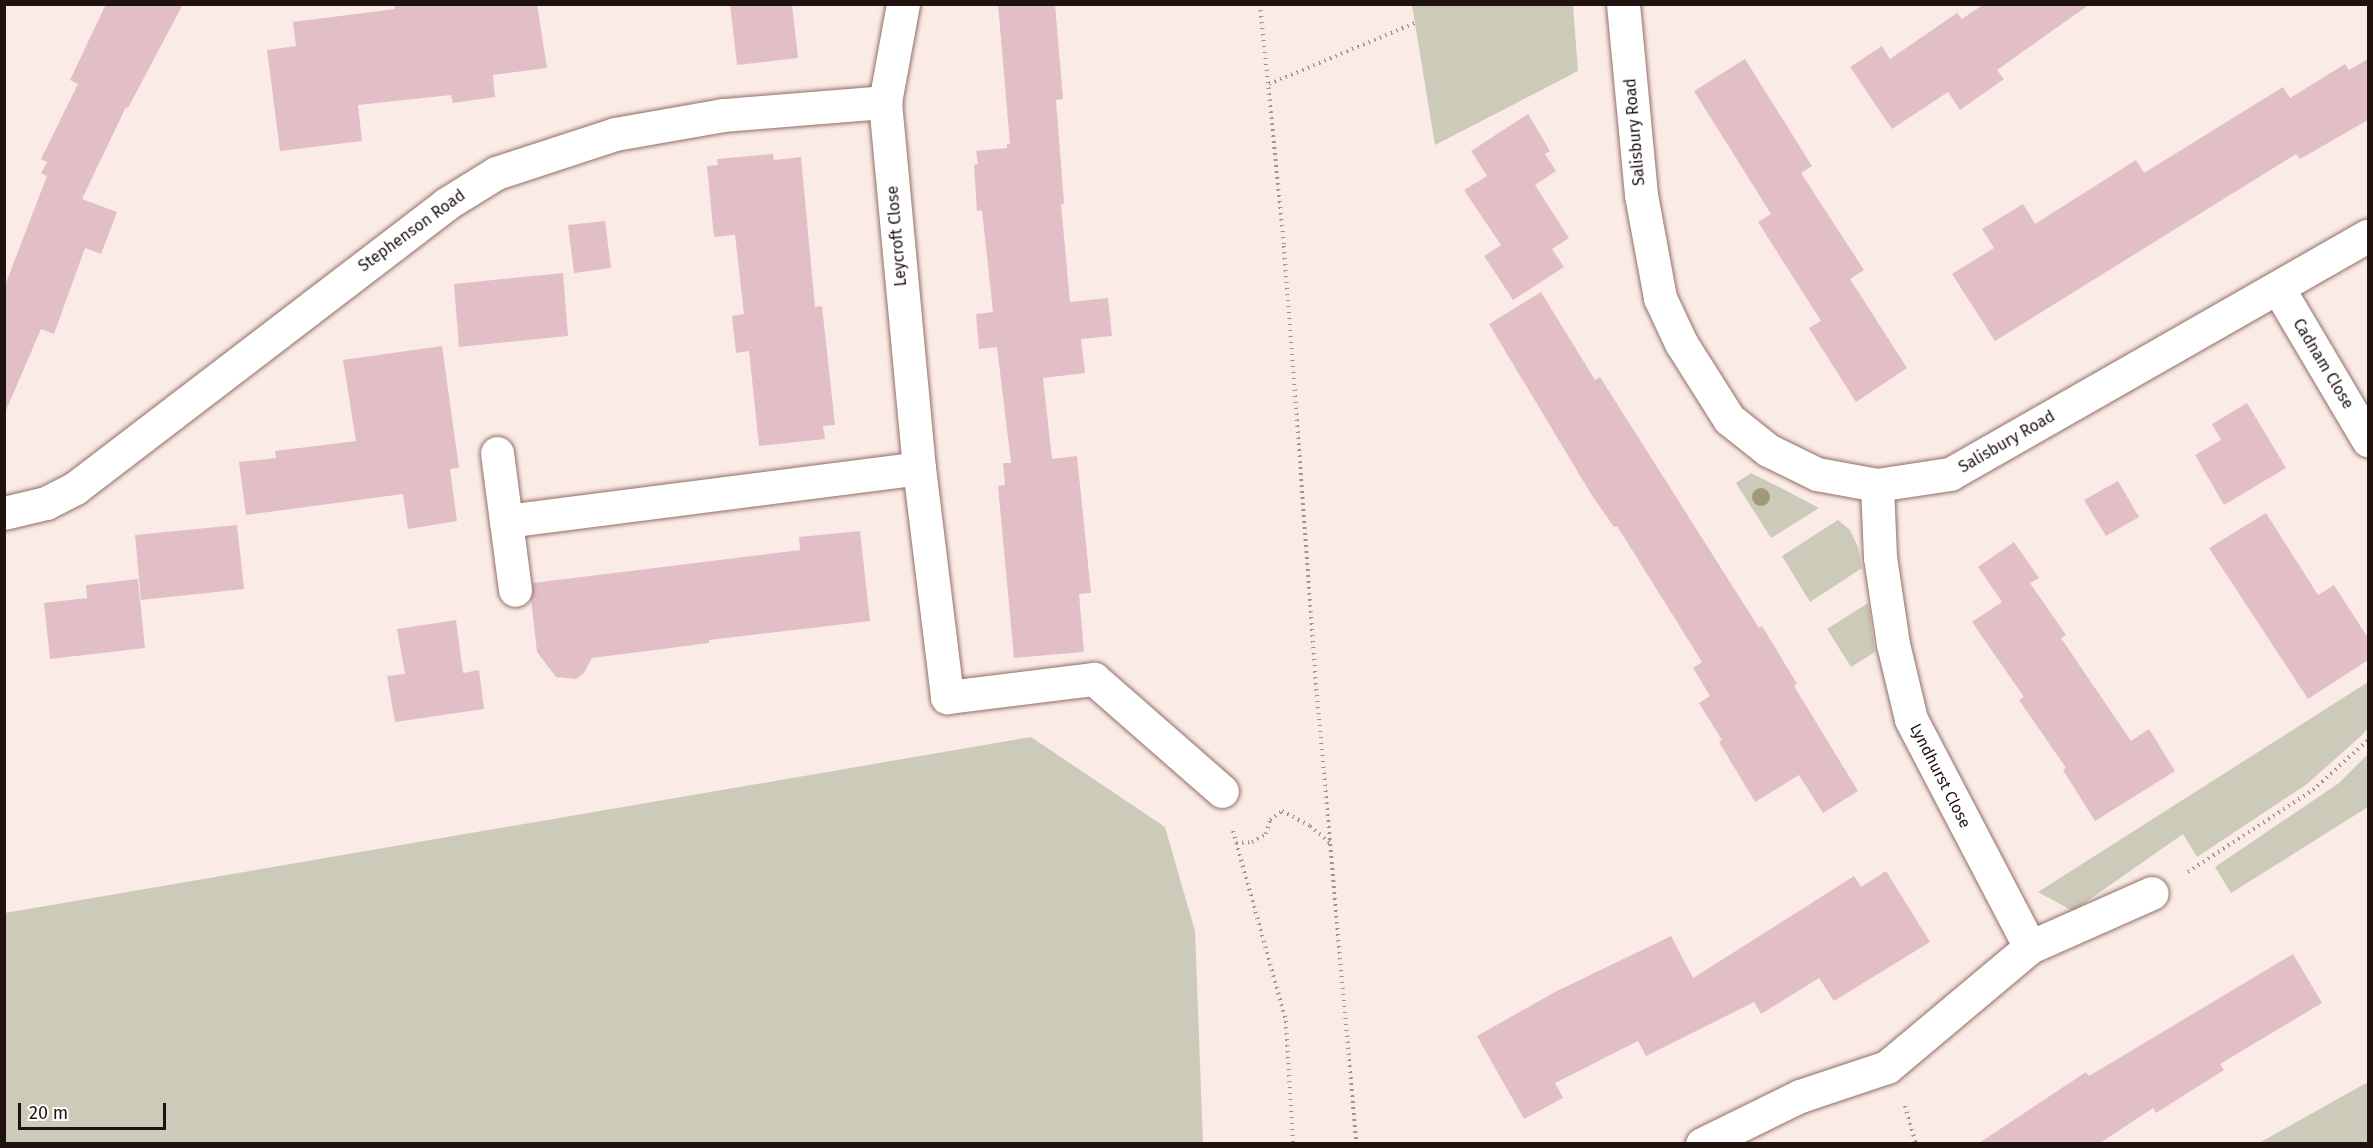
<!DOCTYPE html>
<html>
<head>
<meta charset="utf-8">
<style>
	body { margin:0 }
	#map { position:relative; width:2373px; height:1148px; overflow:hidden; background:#fbebe6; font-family:"Fira Sans",sans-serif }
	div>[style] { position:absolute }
	.green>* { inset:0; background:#cccab8 }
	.building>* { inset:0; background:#e2bfc7 }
	.path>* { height:4px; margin-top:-2px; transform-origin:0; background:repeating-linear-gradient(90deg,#a2938e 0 1.5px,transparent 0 6px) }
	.roads { filter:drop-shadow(0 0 2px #916f65) drop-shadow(0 0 2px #916f65) }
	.minor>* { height:33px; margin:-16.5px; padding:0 16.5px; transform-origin:16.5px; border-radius:16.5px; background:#fff }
	.trees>* { width:18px; height:18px; margin:-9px; border-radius:50%; background:#a2987a }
	span { translate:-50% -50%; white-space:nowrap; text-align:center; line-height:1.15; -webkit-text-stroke:6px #fff; paint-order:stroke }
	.street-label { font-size:16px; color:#20130f }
	.frame { position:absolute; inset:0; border:6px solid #20130f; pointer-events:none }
	.scale { position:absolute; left:18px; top:1103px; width:148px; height:27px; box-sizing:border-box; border:3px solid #20130f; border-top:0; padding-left:8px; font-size:18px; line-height:21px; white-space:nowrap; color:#20130f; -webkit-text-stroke:4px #fff; paint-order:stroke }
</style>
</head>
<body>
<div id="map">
	<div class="green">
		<i style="clip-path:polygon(1412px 5px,1573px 5px,1578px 71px,1435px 145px)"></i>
		<i style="clip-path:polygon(1751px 473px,1783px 489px,1819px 508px,1771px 538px,1736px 483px)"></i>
		<i style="clip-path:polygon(1838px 520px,1850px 530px,1858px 547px,1862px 568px,1810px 602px,1782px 556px)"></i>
		<i style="clip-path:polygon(1868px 603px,1875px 652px,1851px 667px,1827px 629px)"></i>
		<i style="clip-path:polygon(2368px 682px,2368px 728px,2362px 735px,2307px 784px,2197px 857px,2183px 834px,2073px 911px,2038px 892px)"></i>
		<i style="clip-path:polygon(1031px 737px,1165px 827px,1195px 931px,1203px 1143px,5px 1143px,5px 913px)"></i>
		<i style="clip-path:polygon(2368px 754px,2368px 807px,2231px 893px,2215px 867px,2339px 783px)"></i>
		<i style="clip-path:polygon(2368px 1082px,2368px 1143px,2259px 1143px)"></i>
	</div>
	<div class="building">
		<i style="clip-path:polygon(106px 4px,183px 4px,128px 108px,126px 107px,82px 199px,117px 212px,101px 254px,85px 248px,54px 334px,41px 329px,4px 415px,4px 288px,47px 176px,41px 173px,47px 162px,41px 159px,78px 84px,70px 80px)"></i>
		<i style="clip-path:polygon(394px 4px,537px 4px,547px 68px,493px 75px,495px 97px,453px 103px,451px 95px,358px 105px,362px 141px,280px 151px,267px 50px,296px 46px,293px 22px,395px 9px)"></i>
		<i style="clip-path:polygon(730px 4px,792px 4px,798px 58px,737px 65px)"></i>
		<i style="clip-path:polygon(998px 4px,1055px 4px,1063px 99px,1056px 100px,1064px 204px,1061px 204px,1070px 302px,1108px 298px,1112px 336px,1081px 339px,1085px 373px,1043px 378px,1052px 459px,1077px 456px,1091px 593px,1079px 594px,1084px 652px,1014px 658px,998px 486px,1005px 485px,1003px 463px,1011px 463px,997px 347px,979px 349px,976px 314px,993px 312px,982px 210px,977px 211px,974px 165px,978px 164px,976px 151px,1007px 148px,1007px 144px,1010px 144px)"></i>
		<i style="clip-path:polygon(1984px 4px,2090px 4px,1997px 70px,2004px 79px,1960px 110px,1948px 92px,1892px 129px,1850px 67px,1882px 46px,1890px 59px,1957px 13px,1962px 19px)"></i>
		<i style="clip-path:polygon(1745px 59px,1812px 166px,1801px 173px,1864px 270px,1850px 279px,1907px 368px,1856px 402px,1809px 328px,1821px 321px,1758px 222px,1771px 214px,1694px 91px)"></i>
		<i style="clip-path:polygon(2368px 59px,2368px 120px,2300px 159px,2296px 154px,1995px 341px,1952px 274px,1994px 248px,1982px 229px,2023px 204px,2035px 224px,2136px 160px,2144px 173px,2283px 87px,2290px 98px,2345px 64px,2349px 70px)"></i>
		<i style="clip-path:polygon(1528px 114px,1550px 151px,1545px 154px,1556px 171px,1535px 185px,1569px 238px,1552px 249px,1564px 267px,1513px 300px,1484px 256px,1501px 245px,1464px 190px,1487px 176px,1471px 151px)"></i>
		<i style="clip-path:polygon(773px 154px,774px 160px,801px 157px,815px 307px,822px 306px,835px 425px,823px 426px,825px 439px,759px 446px,749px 351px,736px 353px,732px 316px,744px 314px,735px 235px,714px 237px,707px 166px,718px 165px,717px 159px)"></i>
		<i style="clip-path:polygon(605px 221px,611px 268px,574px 273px,568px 225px)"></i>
		<i style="clip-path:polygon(563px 273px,568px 336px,459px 347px,454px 284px)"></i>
		<i style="clip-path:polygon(1541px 292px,1595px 380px,1600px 377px,1759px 628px,1762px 626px,1797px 684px,1794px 686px,1858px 791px,1823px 813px,1799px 775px,1755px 802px,1719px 742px,1722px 740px,1699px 703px,1710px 696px,1693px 668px,1702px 662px,1617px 526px,1614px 527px,1591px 494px,1489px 324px)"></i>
		<i style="clip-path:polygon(442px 346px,459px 468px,450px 469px,457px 521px,408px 529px,403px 494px,246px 515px,239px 462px,276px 458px,275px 451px,356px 441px,343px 360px)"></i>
		<i style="clip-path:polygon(2247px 403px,2286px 468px,2224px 505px,2195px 455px,2221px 440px,2212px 424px)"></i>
		<i style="clip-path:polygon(2118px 481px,2139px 517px,2106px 536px,2084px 500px)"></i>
		<i style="clip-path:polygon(2266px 513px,2318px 595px,2334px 585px,2368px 638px,2368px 660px,2308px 699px,2209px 548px)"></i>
		<i style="clip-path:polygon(237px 525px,244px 589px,141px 600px,135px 535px)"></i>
		<i style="clip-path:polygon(860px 531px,870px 621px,709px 640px,709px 643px,592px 658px,584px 673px,576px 679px,556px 677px,537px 652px,531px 599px,533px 583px,800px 550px,799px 537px)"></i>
		<i style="clip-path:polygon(2014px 542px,2039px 578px,2030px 583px,2066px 635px,2061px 638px,2131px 741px,2149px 729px,2175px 771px,2095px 821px,2063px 770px,2066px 768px,2019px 700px,2024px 697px,1972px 622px,2002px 602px,1978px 567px)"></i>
		<i style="clip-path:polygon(138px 579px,145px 648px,50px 659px,44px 603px,87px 598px,86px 585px)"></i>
		<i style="clip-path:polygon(456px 620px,463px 673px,479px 670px,484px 709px,395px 722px,387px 676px,405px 674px,397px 629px)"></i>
		<i style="clip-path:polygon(1886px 871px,1930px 942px,1834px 1001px,1819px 978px,1761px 1014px,1754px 1002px,1646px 1056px,1638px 1041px,1555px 1083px,1563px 1098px,1524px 1119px,1477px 1036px,1553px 993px,1671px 936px,1693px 978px,1854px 876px,1861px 887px)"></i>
		<i style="clip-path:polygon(2293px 954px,2322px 1003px,2220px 1064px,2224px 1070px,2156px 1113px,2153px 1108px,2100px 1143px,1979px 1143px,2086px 1072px,2089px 1076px)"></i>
	</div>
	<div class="path">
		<i style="left:1260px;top:4px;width:243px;rotate:84.3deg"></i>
		<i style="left:1284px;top:246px;width:426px;rotate:85.8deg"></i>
		<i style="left:1315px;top:671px;width:475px;rotate:85deg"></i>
		<i style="left:1269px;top:84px;width:158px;rotate:-22.7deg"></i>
		<i style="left:1233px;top:831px;width:197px;rotate:74.4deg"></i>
		<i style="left:1286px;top:1021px;width:123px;rotate:86.7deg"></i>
		<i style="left:1236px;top:843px;width:16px;rotate:-4deg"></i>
		<i style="left:1252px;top:842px;width:16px;rotate:-30deg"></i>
		<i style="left:1266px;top:834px;width:15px;rotate:-74deg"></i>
		<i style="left:1270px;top:820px;width:15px;rotate:-37deg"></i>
		<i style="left:1282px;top:811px;width:32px;rotate:28deg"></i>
		<i style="left:1310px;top:826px;width:26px;rotate:40deg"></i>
		<i style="left:2188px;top:872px;width:149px;rotate:-33.3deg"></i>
		<i style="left:2313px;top:790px;width:74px;rotate:-42.3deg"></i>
		<i style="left:1905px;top:1106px;width:40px;rotate:74deg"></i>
	</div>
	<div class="roads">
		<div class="minor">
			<i style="left:903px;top:4px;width:100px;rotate:100.4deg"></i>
			<i style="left:885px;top:102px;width:368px;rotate:84.7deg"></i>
			<i style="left:919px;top:468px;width:231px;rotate:83deg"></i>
			<i style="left:947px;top:697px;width:148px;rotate:-7deg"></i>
			<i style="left:1094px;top:679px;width:170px;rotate:41.2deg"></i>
			<i style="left:1623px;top:4px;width:192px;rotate:84.6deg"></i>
			<i style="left:1641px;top:195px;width:105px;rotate:79.5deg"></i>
			<i style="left:1660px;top:298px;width:50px;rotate:65deg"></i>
			<i style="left:1681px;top:343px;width:90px;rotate:57.7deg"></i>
			<i style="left:1729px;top:419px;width:50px;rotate:38.5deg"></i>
			<i style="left:1768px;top:450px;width:55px;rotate:26.1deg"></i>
			<i style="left:1817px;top:474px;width:61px;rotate:10.4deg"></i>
			<i style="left:1877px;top:485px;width:74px;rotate:-8.6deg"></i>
			<i style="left:1950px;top:474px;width:481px;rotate:-29.7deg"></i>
			<i style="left:2278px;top:288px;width:177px;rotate:59.4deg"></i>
			<i style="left:497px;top:453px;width:138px;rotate:82.5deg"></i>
			<i style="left:4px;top:513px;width:43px;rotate:-13.4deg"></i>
			<i style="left:46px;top:503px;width:33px;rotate:-27deg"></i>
			<i style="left:75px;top:488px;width:467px;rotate:-37.4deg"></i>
			<i style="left:446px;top:204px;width:59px;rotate:-31.8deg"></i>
			<i style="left:496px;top:173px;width:125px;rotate:-18.1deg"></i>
			<i style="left:615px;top:134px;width:110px;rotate:-10deg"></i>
			<i style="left:723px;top:115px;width:163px;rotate:-4.6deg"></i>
			<i style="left:506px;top:521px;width:416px;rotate:-7.3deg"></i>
			<i style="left:2030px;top:947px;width:133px;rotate:-23.9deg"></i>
			<i style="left:1702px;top:1144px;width:109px;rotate:-26.1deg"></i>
			<i style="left:1800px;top:1096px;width:92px;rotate:-18.4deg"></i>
			<i style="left:1887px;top:1067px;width:187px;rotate:-40deg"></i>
			<i style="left:2030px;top:947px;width:257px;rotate:-117.6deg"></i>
			<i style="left:1911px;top:719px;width:77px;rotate:-103.5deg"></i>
			<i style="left:1893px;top:644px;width:88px;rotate:-98.5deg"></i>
			<i style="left:1880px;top:557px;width:72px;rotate:-92.4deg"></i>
		</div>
	</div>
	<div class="trees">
		<i style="left:1761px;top:497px"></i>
	</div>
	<div class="street-label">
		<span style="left:1635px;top:132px;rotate:-95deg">Salisbury Road</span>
		<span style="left:412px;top:231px;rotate:-36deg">Stephenson Road</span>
		<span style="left:897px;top:236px;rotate:-95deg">Leycroft Close</span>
		<span style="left:2323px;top:364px;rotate:59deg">Cadnam Close</span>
		<span style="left:2007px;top:442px;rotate:-30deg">Salisbury Road</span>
		<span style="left:1940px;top:776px;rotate:63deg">Lyndhurst Close</span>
	</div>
	<div class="frame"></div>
	<div class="scale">20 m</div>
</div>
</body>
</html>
